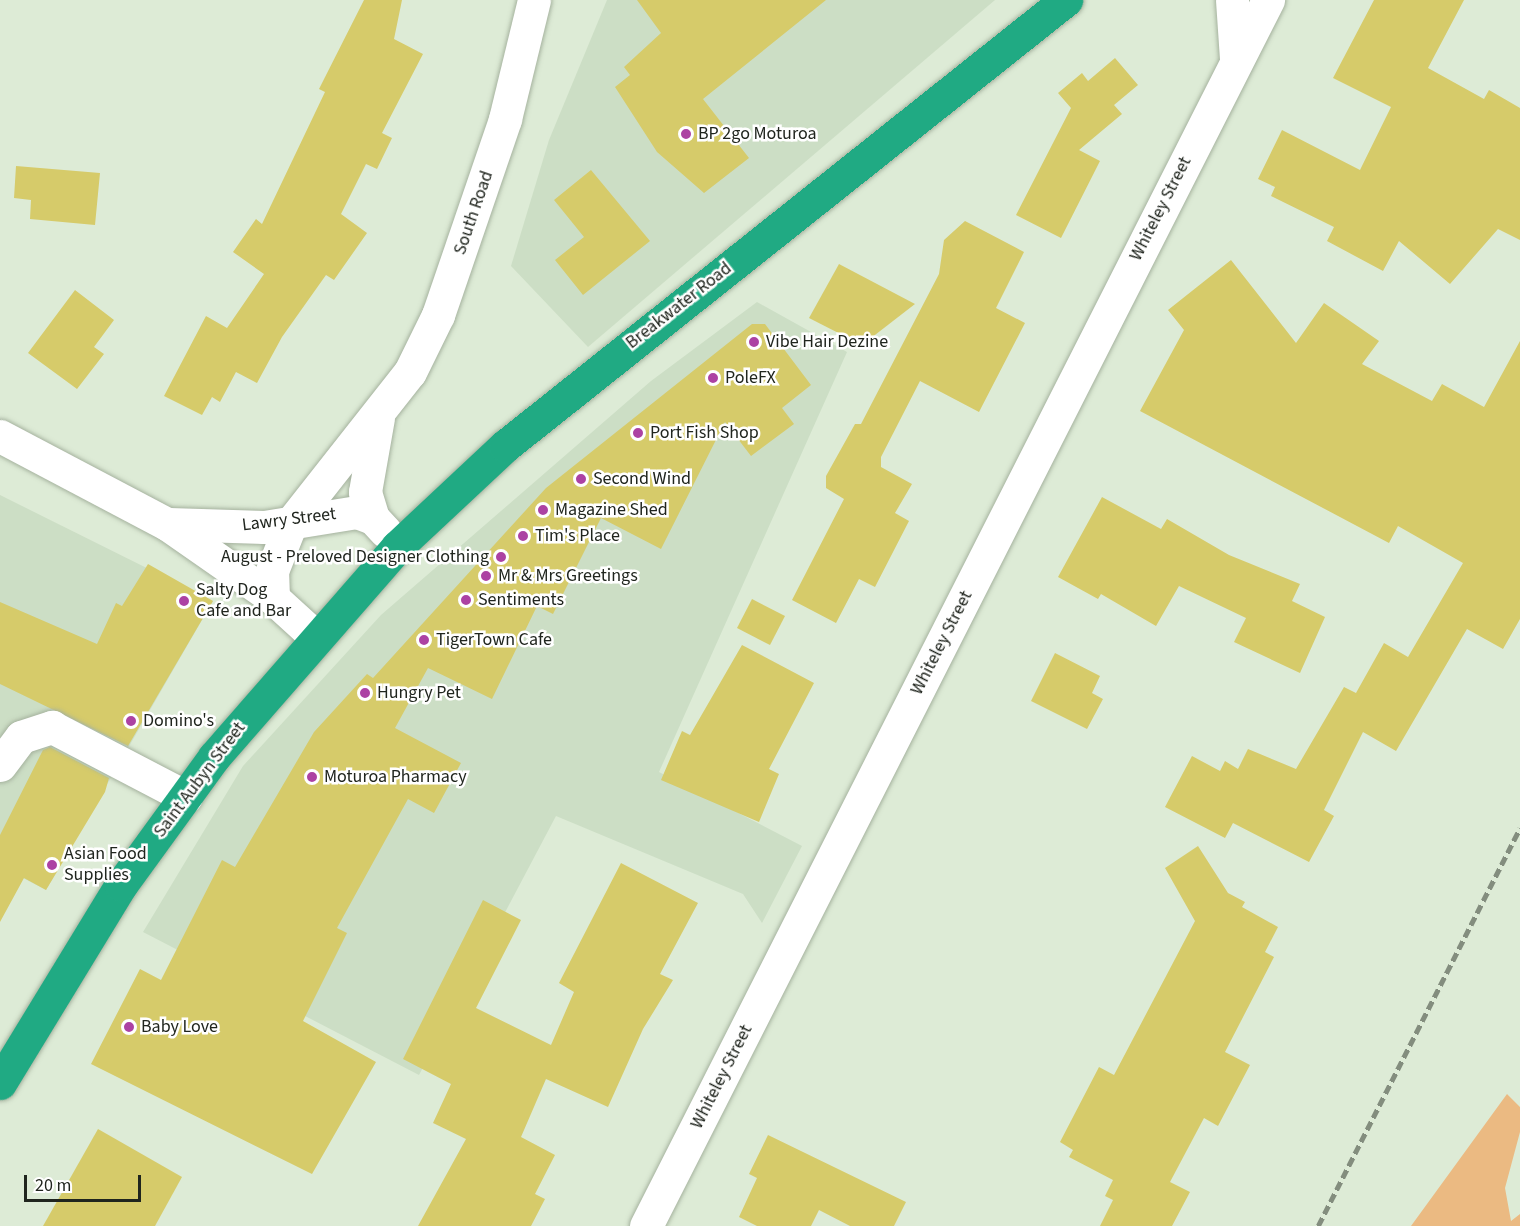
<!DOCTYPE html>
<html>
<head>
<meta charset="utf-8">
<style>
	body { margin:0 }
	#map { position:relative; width:1520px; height:1226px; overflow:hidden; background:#ddebd6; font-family:"Source Sans 3",sans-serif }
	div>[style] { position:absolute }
	.built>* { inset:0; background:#ccdec5 }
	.green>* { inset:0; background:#ebba82 }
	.building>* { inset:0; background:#d6cb6a }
	.roads { filter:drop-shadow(0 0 2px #a5b29e) drop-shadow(0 0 2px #a5b29e) }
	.minor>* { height:33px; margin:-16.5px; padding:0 16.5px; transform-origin:16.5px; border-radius:16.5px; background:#fff }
	.highway>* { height:33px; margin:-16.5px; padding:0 16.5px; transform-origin:16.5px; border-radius:16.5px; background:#20aa83 }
	.rail>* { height:4.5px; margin-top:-2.25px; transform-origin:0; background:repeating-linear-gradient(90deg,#838d7e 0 9px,transparent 0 13.5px) }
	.dots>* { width:16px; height:16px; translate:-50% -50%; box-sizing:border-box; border:3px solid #fff; border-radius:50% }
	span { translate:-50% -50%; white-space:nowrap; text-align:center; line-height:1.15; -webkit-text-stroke:5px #fff; paint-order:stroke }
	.poi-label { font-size:18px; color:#20251e }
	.left { translate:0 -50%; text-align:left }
	.right { translate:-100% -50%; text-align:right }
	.street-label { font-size:18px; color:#20251e }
	.scale { position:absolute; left:24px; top:1175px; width:117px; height:27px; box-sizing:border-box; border:3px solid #20251e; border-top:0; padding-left:8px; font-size:18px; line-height:21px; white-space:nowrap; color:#20251e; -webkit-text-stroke:4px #fff; paint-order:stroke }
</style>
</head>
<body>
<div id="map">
	<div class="built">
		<i style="clip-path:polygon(607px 0,995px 0,588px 347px,511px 266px,549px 140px)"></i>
		<i style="clip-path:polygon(757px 302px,847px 352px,659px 772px,802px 846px,762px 923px,743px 894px,556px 816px,419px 1075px,143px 932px,243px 766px,381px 615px,651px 381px)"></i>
		<i style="clip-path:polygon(0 495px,213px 601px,46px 890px,0 866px)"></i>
	</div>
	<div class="green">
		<i style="clip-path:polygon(1507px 1094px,1520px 1107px,1520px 1132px,1505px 1188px,1511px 1221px,1520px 1214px,1520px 1226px,1411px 1226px)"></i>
	</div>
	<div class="building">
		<i style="clip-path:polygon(364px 0,402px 0,394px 39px,423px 54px,382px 133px,392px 138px,377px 169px,366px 164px,341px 214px,367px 233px,334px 280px,326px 275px,282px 337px,257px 383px,236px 372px,220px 402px,212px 397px,202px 415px,164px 396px,206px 316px,227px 328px,264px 274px,233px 252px,256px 219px,262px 224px,325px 92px,319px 89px)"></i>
		<i style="clip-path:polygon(637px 0,826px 0,703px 99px,749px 158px,704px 193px,657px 152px,615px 87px,630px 75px,624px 67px,661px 33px)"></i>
		<i style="clip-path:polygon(1374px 0,1464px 0,1428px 68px,1484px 99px,1489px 90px,1520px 108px,1520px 240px,1498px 229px,1450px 284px,1399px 241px,1383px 271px,1327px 241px,1334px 227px,1271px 196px,1275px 187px,1258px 179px,1282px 130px,1360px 170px,1391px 107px,1333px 78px)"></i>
		<i style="clip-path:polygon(1115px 58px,1138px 85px,1114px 105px,1122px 114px,1079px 150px,1100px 161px,1061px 238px,1016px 215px,1071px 108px,1058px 93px,1082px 73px,1088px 81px)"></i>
		<i style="clip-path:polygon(16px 166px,100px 173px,95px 225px,30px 219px,31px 200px,14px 198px)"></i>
		<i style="clip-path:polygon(591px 170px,650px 241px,583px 295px,555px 260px,584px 237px,554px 200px)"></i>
		<i style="clip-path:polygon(965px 221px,1024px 252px,996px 308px,1025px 323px,979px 412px,920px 381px,881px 457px,881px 467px,912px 484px,895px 513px,909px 521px,875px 587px,859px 579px,836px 623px,792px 600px,844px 499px,826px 488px,826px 476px,855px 424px,861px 424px,939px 274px,944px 240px)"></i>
		<i style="clip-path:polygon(1231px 260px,1296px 343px,1324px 303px,1379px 341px,1362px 364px,1432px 401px,1442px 384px,1484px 407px,1520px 341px,1520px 619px,1503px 649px,1467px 629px,1396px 751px,1363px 732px,1324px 810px,1334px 816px,1309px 862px,1233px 823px,1225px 838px,1165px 807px,1192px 756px,1220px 771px,1225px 761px,1238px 769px,1248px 749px,1296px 769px,1344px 687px,1356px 693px,1384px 643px,1408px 657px,1463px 563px,1398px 526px,1389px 543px,1140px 411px,1184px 330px,1168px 310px)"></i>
		<i style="clip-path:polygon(839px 264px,915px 304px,862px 345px,809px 318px)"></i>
		<i style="clip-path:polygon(75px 290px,114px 320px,94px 347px,104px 354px,77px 389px,28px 353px)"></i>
		<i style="clip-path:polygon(752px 324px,765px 324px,811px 385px,782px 408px,794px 424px,751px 456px,725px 422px,661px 549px,601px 518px,553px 614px,537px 606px,492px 699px,428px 668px,395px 728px,461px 763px,434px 813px,408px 799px,337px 928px,347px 933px,303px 1021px,376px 1062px,312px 1174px,91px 1064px,140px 969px,161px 980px,222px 860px,235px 867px,314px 732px,367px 674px,373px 678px,546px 488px)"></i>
		<i style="clip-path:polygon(1102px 497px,1161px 529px,1167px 519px,1229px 555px,1300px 584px,1292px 601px,1325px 617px,1300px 673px,1234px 642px,1246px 618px,1179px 586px,1156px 626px,1101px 594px,1098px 599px,1058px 577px)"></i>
		<i style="clip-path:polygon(148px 564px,213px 601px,128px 746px,0 684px,0 602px,97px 644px,116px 603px,122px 606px)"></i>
		<i style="clip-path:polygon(752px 599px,785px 616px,770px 645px,737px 628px)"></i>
		<i style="clip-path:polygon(742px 645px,814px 683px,769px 769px,779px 774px,759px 822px,661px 780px,682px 731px,690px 735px)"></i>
		<i style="clip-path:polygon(1055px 653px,1100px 676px,1092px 693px,1103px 699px,1087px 729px,1031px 701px)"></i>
		<i style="clip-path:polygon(50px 747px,109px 778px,105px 792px,46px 890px,24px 878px,0 922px,0 835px,43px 750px)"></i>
		<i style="clip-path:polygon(1198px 846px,1228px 893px,1245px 902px,1242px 907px,1278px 927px,1265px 952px,1274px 957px,1225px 1052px,1250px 1065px,1218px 1126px,1204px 1118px,1170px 1182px,1190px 1192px,1172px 1226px,1100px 1226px,1113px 1200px,1105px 1196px,1113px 1180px,1069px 1157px,1073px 1150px,1060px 1142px,1099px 1067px,1114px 1075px,1195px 921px,1165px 868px)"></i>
		<i style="clip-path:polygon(621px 863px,698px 903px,660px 974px,673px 980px,643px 1029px,608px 1107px,546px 1079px,521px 1137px,555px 1155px,535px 1194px,545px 1199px,531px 1226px,418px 1226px,466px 1139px,433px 1123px,451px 1084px,403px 1059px,483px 900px,521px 920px,476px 1008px,551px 1045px,574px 992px,559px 983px)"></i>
		<i style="clip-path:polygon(98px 1129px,182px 1177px,155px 1226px,43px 1226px)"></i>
		<i style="clip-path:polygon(768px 1135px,906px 1202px,894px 1226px,850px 1226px,819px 1210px,811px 1226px,757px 1226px,739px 1217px,757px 1178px,749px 1174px)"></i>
	</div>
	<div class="roads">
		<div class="minor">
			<i style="left:1232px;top:0;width:58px;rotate:86.1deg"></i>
			<i style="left:378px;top:418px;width:75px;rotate:100deg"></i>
			<i style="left:365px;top:492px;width:27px;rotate:73deg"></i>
			<i style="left:373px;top:518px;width:18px;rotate:47deg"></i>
			<i style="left:0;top:436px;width:189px;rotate:27.8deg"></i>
			<i style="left:167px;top:524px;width:129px;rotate:34.9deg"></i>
			<i style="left:273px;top:598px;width:59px;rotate:42.3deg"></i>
			<i style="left:169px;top:524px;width:95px;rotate:1.8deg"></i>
			<i style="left:264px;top:527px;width:94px;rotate:-9.2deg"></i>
			<i style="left:357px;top:512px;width:17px;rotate:21deg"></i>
			<i style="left:273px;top:598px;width:27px;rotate:-92deg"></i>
			<i style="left:272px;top:571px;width:52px;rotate:-68.4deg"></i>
			<i style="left:291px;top:523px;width:192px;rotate:-51.8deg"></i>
			<i style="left:410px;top:372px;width:64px;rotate:-63.8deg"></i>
			<i style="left:438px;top:315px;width:207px;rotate:-71.1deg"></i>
			<i style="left:505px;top:119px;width:122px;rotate:-76.3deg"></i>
			<i style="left:0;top:765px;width:35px;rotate:-53deg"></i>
			<i style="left:21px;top:737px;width:33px;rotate:-18deg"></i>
			<i style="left:52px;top:727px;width:151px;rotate:27.6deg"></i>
			<i style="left:646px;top:1226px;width:1375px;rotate:-63.1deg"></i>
		</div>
		<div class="highway">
			<i style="left:0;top:1083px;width:232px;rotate:-58.6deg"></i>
			<i style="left:121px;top:885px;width:158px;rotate:-54deg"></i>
			<i style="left:214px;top:757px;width:279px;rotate:-48.9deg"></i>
			<i style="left:397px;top:547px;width:148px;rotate:-43.1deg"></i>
			<i style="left:505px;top:446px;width:717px;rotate:-38.49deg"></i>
		</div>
	</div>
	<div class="rail">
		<i style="left:1318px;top:1226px;width:446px;rotate:-63.1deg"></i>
	</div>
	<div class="dots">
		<i style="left:686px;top:134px;background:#ac42a3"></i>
		<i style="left:754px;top:342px;background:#ac42a3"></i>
		<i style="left:713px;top:378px;background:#ac42a3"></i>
		<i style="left:638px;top:433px;background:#ac42a3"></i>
		<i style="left:581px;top:479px;background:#ac42a3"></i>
		<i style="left:543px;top:510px;background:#ac42a3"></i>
		<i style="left:523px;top:536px;background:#ac42a3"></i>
		<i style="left:501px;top:557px;background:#ac42a3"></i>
		<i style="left:486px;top:576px;background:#ac42a3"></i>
		<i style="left:466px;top:600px;background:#ac42a3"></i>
		<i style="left:184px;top:601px;background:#ac42a3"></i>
		<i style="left:424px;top:640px;background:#ac42a3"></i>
		<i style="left:365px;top:693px;background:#ac42a3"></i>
		<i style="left:131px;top:721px;background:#ac42a3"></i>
		<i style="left:312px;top:777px;background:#ac42a3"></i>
		<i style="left:52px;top:865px;background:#ac42a3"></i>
		<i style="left:129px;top:1027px;background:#ac42a3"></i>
	</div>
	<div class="poi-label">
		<span class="left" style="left:698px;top:134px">BP 2go Moturoa</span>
		<span class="left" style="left:766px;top:342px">Vibe Hair Dezine</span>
		<span class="left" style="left:725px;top:378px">PoleFX</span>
		<span class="left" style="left:650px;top:433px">Port Fish Shop</span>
		<span class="left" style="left:593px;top:479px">Second Wind</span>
		<span class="left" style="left:555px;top:510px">Magazine Shed</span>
		<span class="left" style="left:535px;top:536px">Tim's Place</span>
		<span class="right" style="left:489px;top:557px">August - Preloved Designer Clothing</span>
		<span class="left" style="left:498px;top:576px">Mr &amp; Mrs Greetings</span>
		<span class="left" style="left:196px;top:601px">Salty Dog<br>Cafe and Bar</span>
		<span class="left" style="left:478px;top:600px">Sentiments</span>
		<span class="left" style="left:436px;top:640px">TigerTown Cafe</span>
		<span class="left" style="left:377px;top:693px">Hungry Pet</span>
		<span class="left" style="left:143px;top:721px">Domino's</span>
		<span class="left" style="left:324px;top:777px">Moturoa Pharmacy</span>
		<span class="left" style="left:64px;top:865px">Asian Food<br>Supplies</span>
		<span class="left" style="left:141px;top:1027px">Baby Love</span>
	</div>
	<div class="street-label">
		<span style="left:1161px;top:209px;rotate:-63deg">Whiteley Street</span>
		<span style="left:474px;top:213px;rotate:-71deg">South Road</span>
		<span style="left:679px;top:306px;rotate:-38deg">Breakwater Road</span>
		<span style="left:289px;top:520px;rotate:-7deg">Lawry Street</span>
		<span style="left:942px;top:643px;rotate:-63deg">Whiteley Street</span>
		<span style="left:200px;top:780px;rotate:-53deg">Saint Aubyn Street</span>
		<span style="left:722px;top:1077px;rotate:-63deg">Whiteley Street</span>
	</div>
	<div class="scale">20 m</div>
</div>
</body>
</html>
